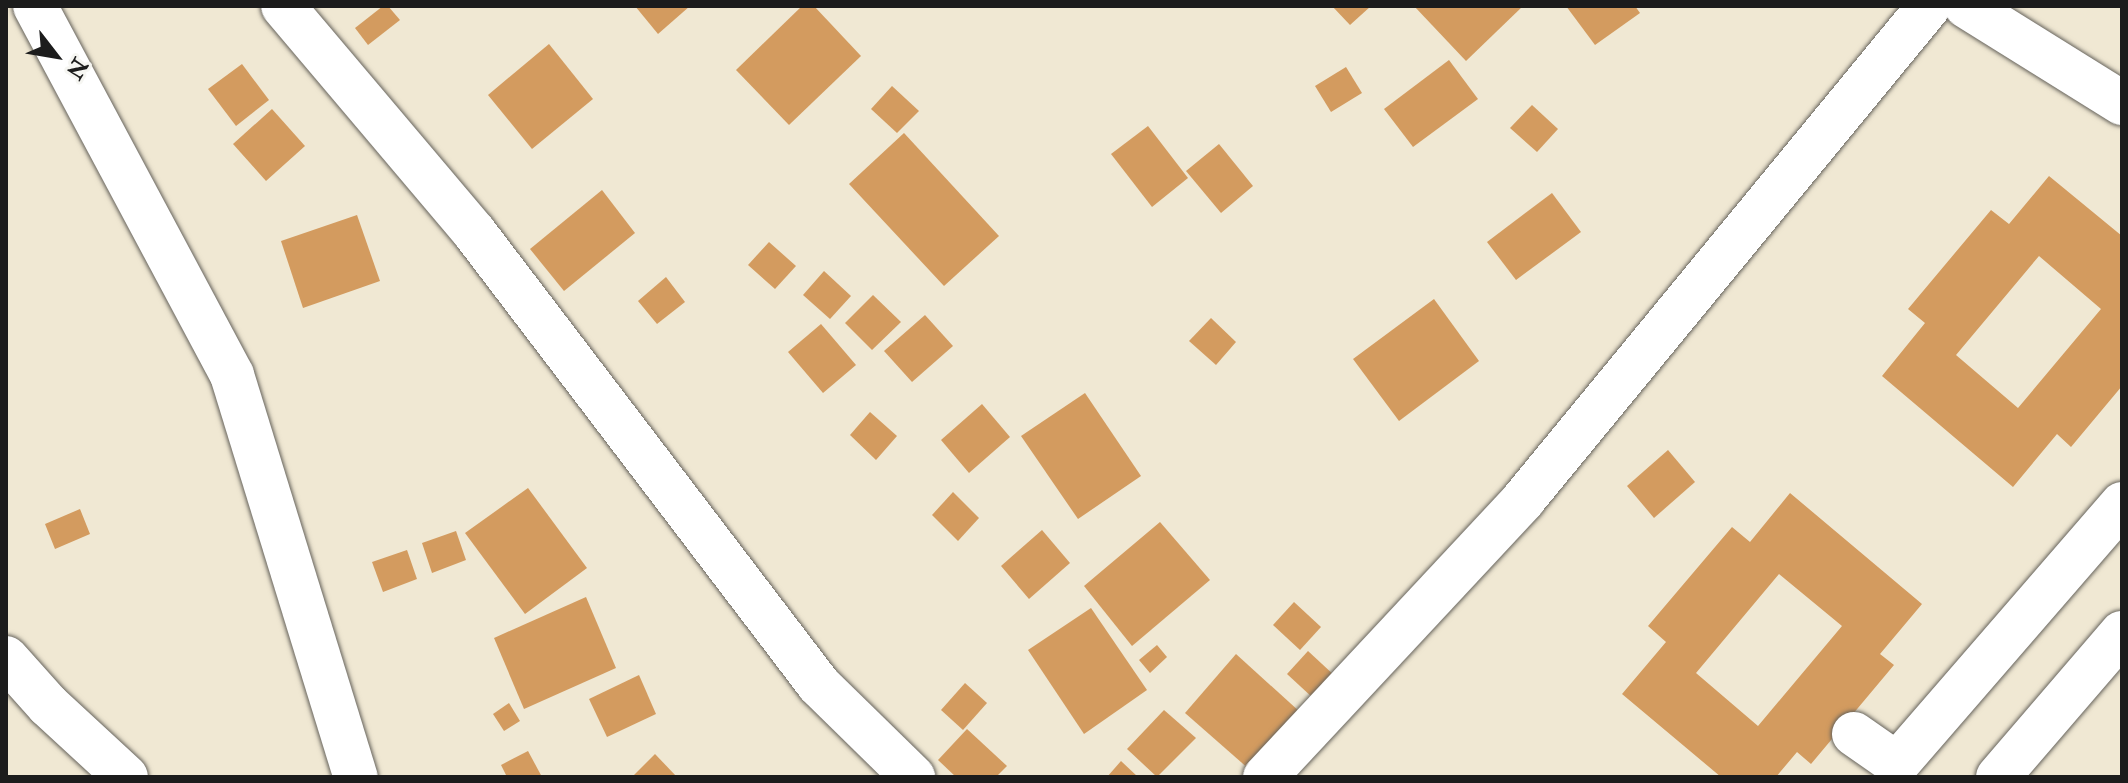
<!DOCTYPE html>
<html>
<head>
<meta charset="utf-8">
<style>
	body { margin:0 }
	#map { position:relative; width:2128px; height:783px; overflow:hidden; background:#f0e8d3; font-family:"IM FELL Double Pica",serif }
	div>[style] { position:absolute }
	.building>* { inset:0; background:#d39b5f }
	.roads { filter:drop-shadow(0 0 2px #66635c) drop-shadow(0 0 2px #66635c) }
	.minor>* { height:44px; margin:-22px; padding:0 22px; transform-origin:22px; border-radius:22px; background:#fff }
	span { translate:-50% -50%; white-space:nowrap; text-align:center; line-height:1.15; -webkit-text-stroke:6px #f6f6f2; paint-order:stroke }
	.frame { position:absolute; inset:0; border:8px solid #1c1c1c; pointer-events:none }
	.north { position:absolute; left:16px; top:16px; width:80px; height:80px; -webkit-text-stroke:6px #f6f6f2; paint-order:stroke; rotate:121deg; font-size:22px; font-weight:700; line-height:32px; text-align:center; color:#1c1c1c }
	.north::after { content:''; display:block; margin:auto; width:28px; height:36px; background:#1c1c1c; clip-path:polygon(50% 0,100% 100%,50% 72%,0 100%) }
</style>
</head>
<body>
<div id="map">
	<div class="building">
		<i style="clip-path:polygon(383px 6px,388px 6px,400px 20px,368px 45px,355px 28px)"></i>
		<i style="clip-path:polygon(635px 6px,690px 6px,658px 34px)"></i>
		<i style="clip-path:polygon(802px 6px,814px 6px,861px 56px,789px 125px,736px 70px)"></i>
		<i style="clip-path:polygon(1332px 6px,1371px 6px,1350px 25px)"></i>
		<i style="clip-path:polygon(1414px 6px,1523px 6px,1466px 61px)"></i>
		<i style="clip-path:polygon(1566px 6px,1635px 6px,1640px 13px,1595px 45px)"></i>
		<i style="clip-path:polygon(549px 44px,593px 99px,532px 149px,488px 95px)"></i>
		<i style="clip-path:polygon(1449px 60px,1478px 99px,1413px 147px,1384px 109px)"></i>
		<i style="clip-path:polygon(242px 64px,269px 100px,236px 126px,208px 89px)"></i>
		<i style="clip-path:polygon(1346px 67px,1362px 93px,1331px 112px,1315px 86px)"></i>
		<i style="clip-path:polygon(892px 86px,919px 111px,897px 133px,871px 109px)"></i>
		<i style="clip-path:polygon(1532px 105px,1558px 129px,1537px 152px,1510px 128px)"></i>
		<i style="clip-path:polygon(272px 109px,305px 146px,266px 181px,233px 144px)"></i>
		<i style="clip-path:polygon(1148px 126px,1188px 178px,1152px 207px,1111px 154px)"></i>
		<i style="clip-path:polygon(904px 133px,999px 236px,944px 286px,849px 184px)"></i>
		<i style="clip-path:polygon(1219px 144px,1253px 186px,1221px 213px,1186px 171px)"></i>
		<i style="clip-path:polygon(evenodd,2049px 176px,2122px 236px,2122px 386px,2071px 447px,2057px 434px,2013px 487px,1882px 376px,1925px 323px,1908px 309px,1991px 210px,2009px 224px,2049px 176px,2039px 256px,2101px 309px,2018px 408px,1956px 355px,2039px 256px)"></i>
		<i style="clip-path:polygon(602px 190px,635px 233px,564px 291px,530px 249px)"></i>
		<i style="clip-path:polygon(1552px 193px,1581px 232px,1516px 280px,1487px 242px)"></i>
		<i style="clip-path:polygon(357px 215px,380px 281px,303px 308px,281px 241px)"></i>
		<i style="clip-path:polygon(769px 242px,796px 266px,775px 289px,748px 265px)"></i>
		<i style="clip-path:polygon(824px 271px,851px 296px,830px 319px,803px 295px)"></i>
		<i style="clip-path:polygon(666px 277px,685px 302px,657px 324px,638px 301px)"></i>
		<i style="clip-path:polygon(873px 295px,901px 322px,872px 350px,845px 323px)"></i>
		<i style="clip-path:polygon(1434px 299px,1479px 361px,1399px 421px,1353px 359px)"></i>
		<i style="clip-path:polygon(925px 315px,953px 346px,912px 382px,884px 351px)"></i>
		<i style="clip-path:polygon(1211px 318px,1236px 342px,1216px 365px,1189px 341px)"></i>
		<i style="clip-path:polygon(821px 324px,856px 365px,823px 393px,788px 352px)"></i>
		<i style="clip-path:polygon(1085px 393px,1141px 476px,1078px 519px,1021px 436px)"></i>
		<i style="clip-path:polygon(982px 404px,1010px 437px,969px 473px,941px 440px)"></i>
		<i style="clip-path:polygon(870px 412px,897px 436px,876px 460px,850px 435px)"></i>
		<i style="clip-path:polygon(1668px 450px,1695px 482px,1654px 518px,1627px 486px)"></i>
		<i style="clip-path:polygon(528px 488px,587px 568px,525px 614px,465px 533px)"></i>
		<i style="clip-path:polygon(953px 492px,979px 518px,958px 541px,932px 515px)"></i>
		<i style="clip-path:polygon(evenodd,1790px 493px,1922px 604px,1880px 654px,1894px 665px,1811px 764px,1797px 752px,1776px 777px,1721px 777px,1622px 694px,1666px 642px,1648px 626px,1732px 527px,1750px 542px,1790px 493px,1779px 574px,1842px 626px,1758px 726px,1696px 673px,1779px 574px)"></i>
		<i style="clip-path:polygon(80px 509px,90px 534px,55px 549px,45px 524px)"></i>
		<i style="clip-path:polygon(1160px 522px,1210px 580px,1132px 646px,1084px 586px)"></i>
		<i style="clip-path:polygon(1042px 530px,1070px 563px,1029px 599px,1001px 566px)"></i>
		<i style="clip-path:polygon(456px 531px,466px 560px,432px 573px,422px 543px)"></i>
		<i style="clip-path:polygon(407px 550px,417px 579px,383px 592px,372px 562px)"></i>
		<i style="clip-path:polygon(586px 597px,616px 668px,524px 709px,494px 638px)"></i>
		<i style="clip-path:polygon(1294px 602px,1321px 627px,1300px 650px,1273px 625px)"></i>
		<i style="clip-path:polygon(1091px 608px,1147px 690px,1084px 734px,1028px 650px)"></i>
		<i style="clip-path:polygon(1157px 645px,1167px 657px,1150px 673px,1139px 660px)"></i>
		<i style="clip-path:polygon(1308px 651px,1335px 676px,1313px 698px,1287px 674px)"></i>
		<i style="clip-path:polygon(1236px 654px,1311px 722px,1258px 777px,1185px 713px)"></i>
		<i style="clip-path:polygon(639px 675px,656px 714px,607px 737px,589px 699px)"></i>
		<i style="clip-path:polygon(965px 683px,987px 703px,963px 730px,941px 710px)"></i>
		<i style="clip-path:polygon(509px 703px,520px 721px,504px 731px,493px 714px)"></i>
		<i style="clip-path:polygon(1164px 710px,1196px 738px,1157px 777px,1127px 749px)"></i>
		<i style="clip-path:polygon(967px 729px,1007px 766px,996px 777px,956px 777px,938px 760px)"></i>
		<i style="clip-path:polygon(528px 751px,542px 777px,507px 777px,501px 765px)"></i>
		<i style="clip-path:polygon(655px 754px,677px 777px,632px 777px)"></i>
		<i style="clip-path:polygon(1121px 761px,1138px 777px,1107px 777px)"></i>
	</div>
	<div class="roads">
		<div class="minor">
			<i style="left:35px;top:6px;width:418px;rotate:61.9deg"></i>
			<i style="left:232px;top:375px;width:421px;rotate:72.9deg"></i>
			<i style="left:283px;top:6px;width:296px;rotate:49.8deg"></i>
			<i style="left:474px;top:232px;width:569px;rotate:52.71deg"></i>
			<i style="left:819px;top:685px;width:132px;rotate:44.4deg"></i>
			<i style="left:1966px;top:6px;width:184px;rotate:31.9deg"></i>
			<i style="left:6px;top:658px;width:63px;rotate:48.2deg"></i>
			<i style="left:48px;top:705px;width:106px;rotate:42.7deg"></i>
			<i style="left:1854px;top:734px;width:52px;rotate:34.9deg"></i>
			<i style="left:1897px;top:764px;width:344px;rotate:-49.1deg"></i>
			<i style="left:1265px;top:777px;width:379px;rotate:-47deg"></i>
			<i style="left:1523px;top:500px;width:639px;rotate:-50.58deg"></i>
			<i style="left:1998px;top:777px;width:190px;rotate:-49.3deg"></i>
		</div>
	</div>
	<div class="frame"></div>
	<div class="north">N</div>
</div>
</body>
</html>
